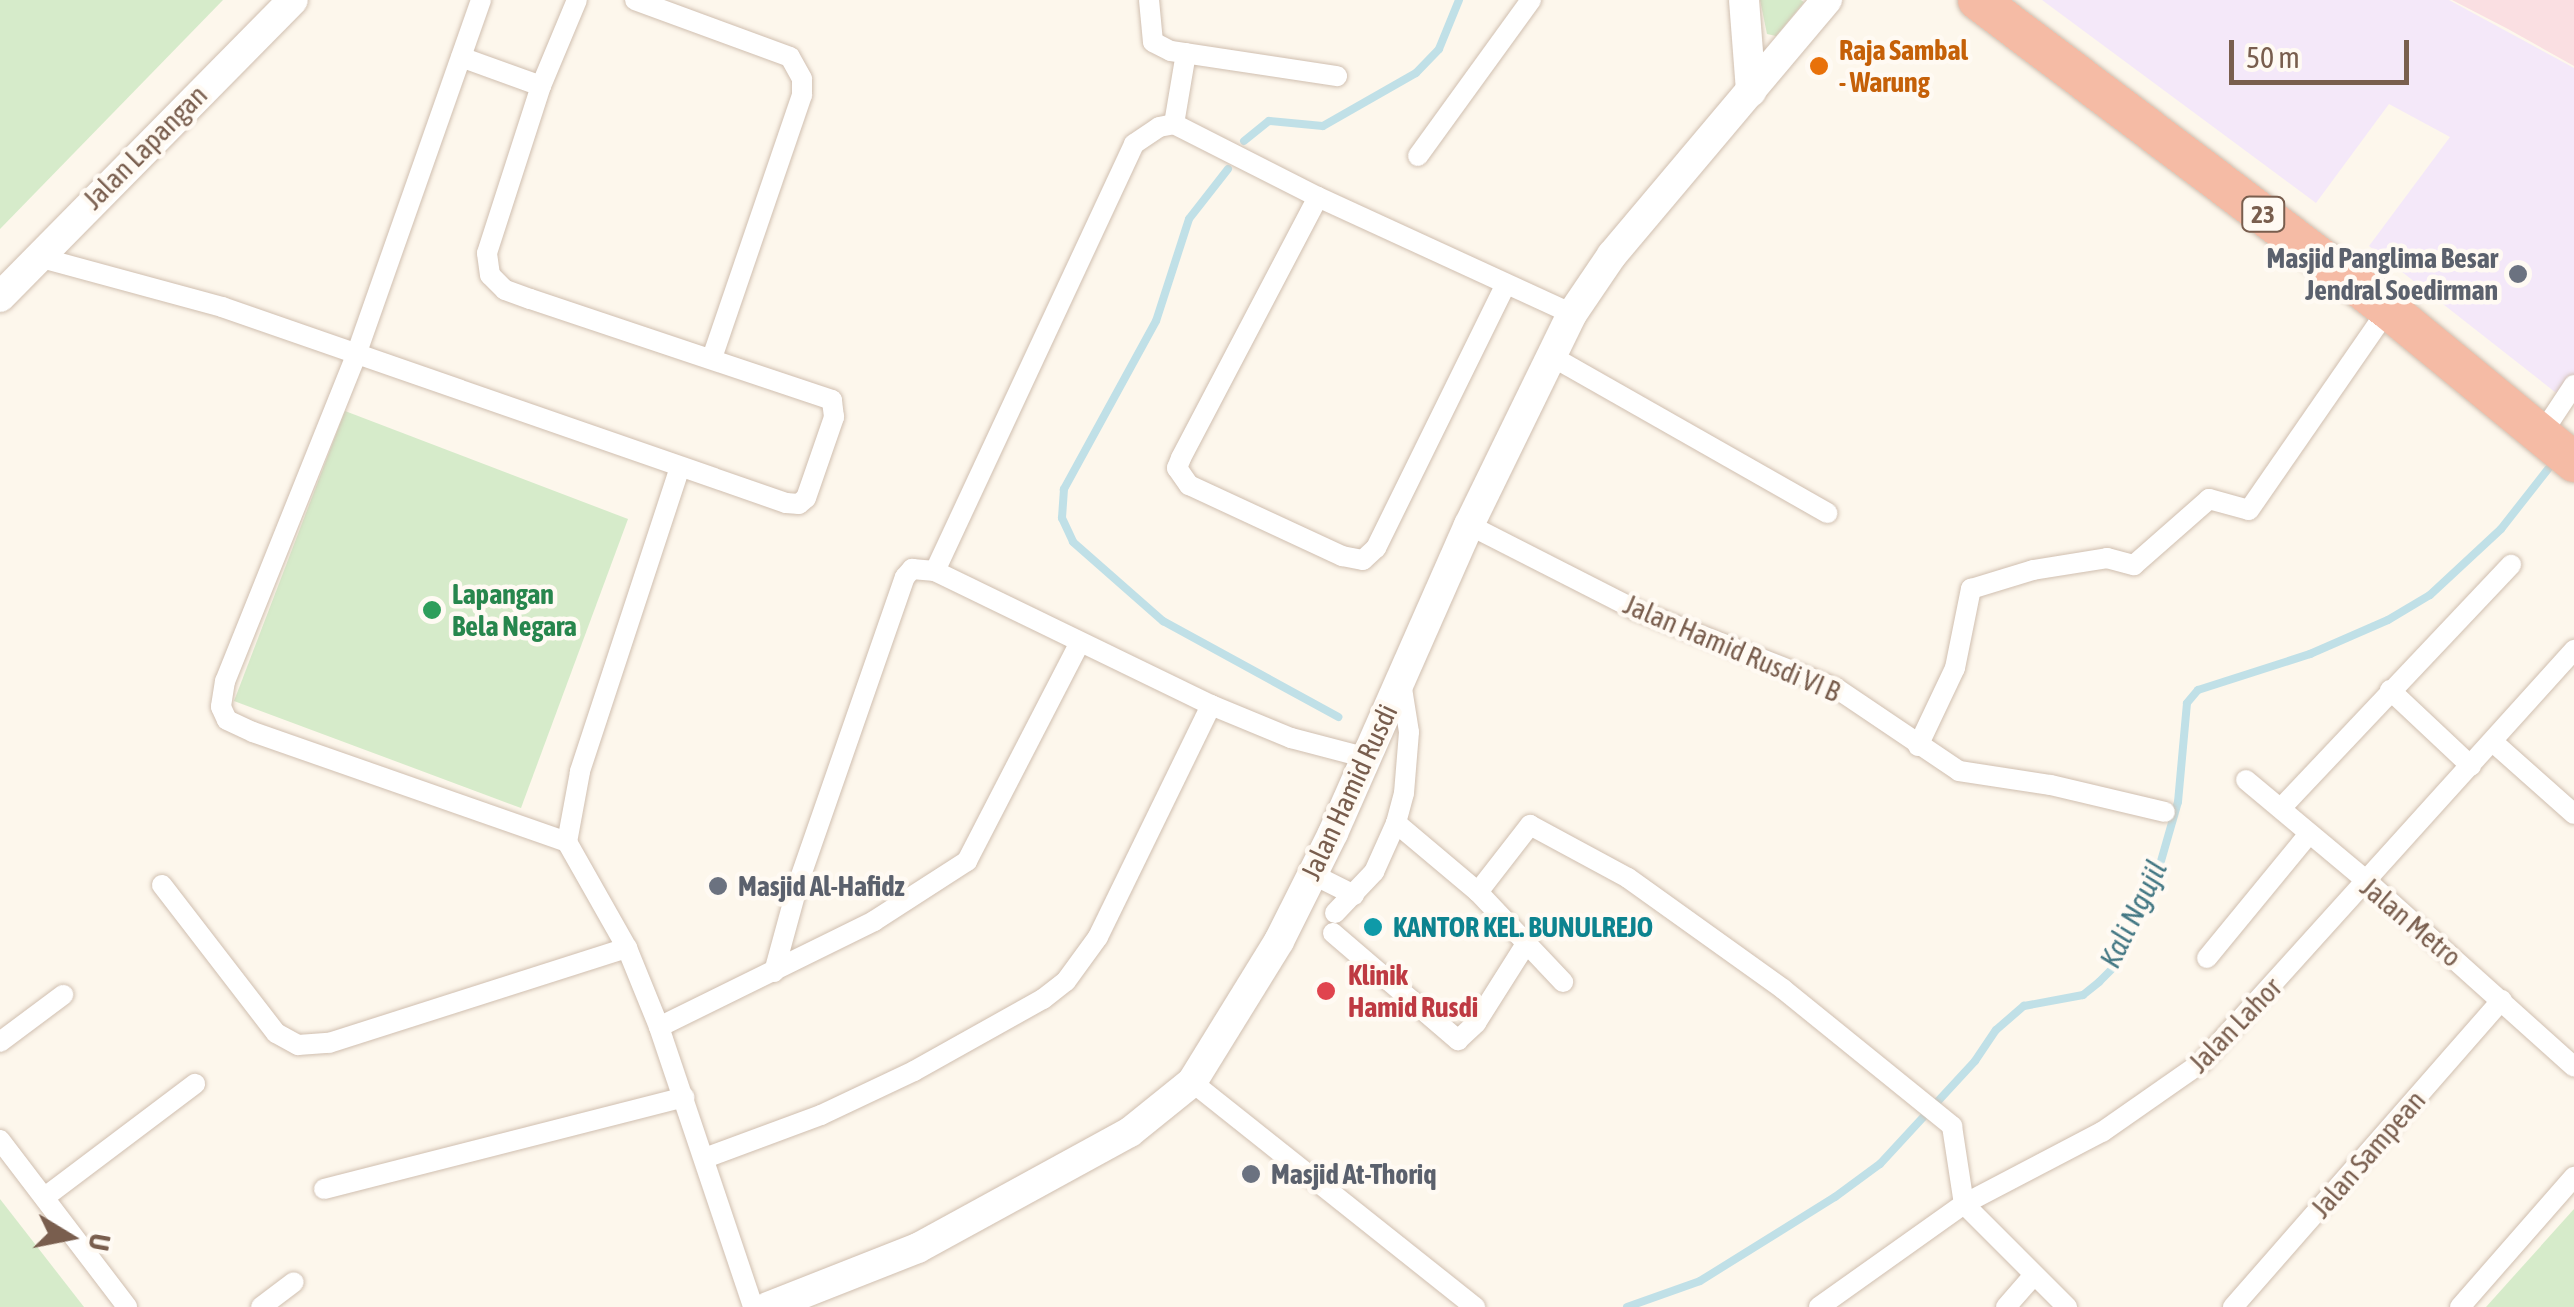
<!DOCTYPE html>
<html>
<head>
<meta charset="utf-8">
<style>
	body { margin:0 }
	#map { position:relative; width:2574px; height:1307px; overflow:hidden; background:#fdf7ec; font-family:"Asap Condensed",sans-serif }
	div>[style] { position:absolute }
	.education>* { inset:0; background:#f4e8f9 }
	.medical>* { inset:0; background:#fadfe2 }
	.green>* { inset:0; background:#d6ebca }
	.stream>* { height:8px; margin:-4px; padding:0 4px; transform-origin:4px; border-radius:4px; background:#c0e0e7 }
	.roads { filter:drop-shadow(0 0 2px #d0bfb0) drop-shadow(0 0 2px #d0bfb0) }
	.street>* { height:20px; margin:-10px; padding:0 10px; transform-origin:10px; border-radius:10px; background:#fff }
	.secondary>* { height:30px; margin:-15px; padding:0 15px; transform-origin:15px; border-radius:15px; background:#fff }
	.highway>* { height:40px; margin:-20px; padding:0 20px; transform-origin:20px; border-radius:20px; background:#f5bba5 }
	.dots>* { width:28px; height:28px; translate:-50% -50%; box-sizing:border-box; border:5px solid #fffaf3; border-radius:50% }
	span { translate:-50% -50%; white-space:nowrap; text-align:center; line-height:1.15; -webkit-text-stroke:9px #fffaf3; paint-order:stroke }
	.shield-label span { padding:2px 8px; background:#fffaf3; border:2px solid; border-radius:8px; -webkit-text-stroke-width:0 }
	.shield-label { font-size:25px; color:#795e4e; font-weight:700 }
	.food-label { font-size:28px; color:#c56008; font-weight:700 }
	.left { translate:0 -50%; text-align:left }
	.street-label { font-size:28px; color:#795e4e }
	.worship-label { font-size:28px; color:#5b616d; font-weight:700 }
	.right { translate:-100% -50%; text-align:right }
	.leisure-label { font-size:28px; color:#27864d; font-weight:700 }
	.culture-label { font-size:28px; color:#0d838f; font-weight:700 }
	.health-label { font-size:28px; color:#be3a42; font-weight:700 }
	.water-label { font-size:30px; color:#447884; font-style:italic }
	.north { position:absolute; left:20px; top:1187px; width:100px; height:100px; -webkit-text-stroke:8px #fffaf3; paint-order:stroke; rotate:100deg; font-size:28px; font-weight:700; line-height:40px; text-align:center; color:#795e4e }
	.north::after { content:''; display:block; margin:auto; width:35px; height:45px; background:#795e4e; clip-path:polygon(50% 0,100% 100%,50% 72%,0 100%) }
	.scale { position:absolute; left:2229px; top:40px; width:180px; height:45px; box-sizing:border-box; border:5px solid #795e4e; border-top:0; padding-left:12px; font-size:30px; line-height:35px; white-space:nowrap; color:#795e4e; -webkit-text-stroke:8px #fffaf3; paint-order:stroke }
</style>
</head>
<body>
<div id="map">
	<div class="education">
		<i style="clip-path:polygon(2042px 0,2449px 0,2574px 68px,2574px 376px,2560px 396px,2369px 246px,2450px 137px,2389px 104px,2316px 203px)"></i>
	</div>
	<div class="medical">
		<i style="clip-path:polygon(2452px 0,2574px 0,2574px 66px,2508px 29px)"></i>
	</div>
	<div class="green">
		<i style="clip-path:polygon(0 0,223px 0,0 229px)"></i>
		<i style="clip-path:polygon(1760px 0,1801px 0,1804px 2px,1776px 36px,1767px 34px)"></i>
		<i style="clip-path:polygon(345px 411px,628px 519px,521px 808px,234px 701px)"></i>
		<i style="clip-path:polygon(0 1199px,84px 1307px,0 1307px)"></i>
		<i style="clip-path:polygon(2574px 1209px,2574px 1307px,2486px 1307px)"></i>
	</div>
	<div class="stream">
		<i style="left:1244px;top:141px;width:32px;rotate:-39deg"></i>
		<i style="left:1269px;top:121px;width:54px;rotate:5.3deg"></i>
		<i style="left:1323px;top:126px;width:107px;rotate:-29.7deg"></i>
		<i style="left:1416px;top:73px;width:33px;rotate:-46deg"></i>
		<i style="left:1439px;top:49px;width:53px;rotate:-67.8deg"></i>
		<i style="left:1228px;top:169px;width:63px;rotate:128deg"></i>
		<i style="left:1189px;top:219px;width:107px;rotate:107.9deg"></i>
		<i style="left:1156px;top:321px;width:192px;rotate:118.7deg"></i>
		<i style="left:1064px;top:489px;width:29px;rotate:94deg"></i>
		<i style="left:1062px;top:518px;width:26px;rotate:65deg"></i>
		<i style="left:1073px;top:542px;width:120px;rotate:41.3deg"></i>
		<i style="left:1163px;top:621px;width:200px;rotate:28.7deg"></i>
		<i style="left:1627px;top:1307px;width:77px;rotate:-19.6deg"></i>
		<i style="left:1700px;top:1281px;width:159px;rotate:-31.9deg"></i>
		<i style="left:1835px;top:1197px;width:56px;rotate:-36.3deg"></i>
		<i style="left:1880px;top:1164px;width:140px;rotate:-47.3deg"></i>
		<i style="left:1975px;top:1061px;width:37px;rotate:-56deg"></i>
		<i style="left:1996px;top:1030px;width:37px;rotate:-41deg"></i>
		<i style="left:2024px;top:1006px;width:60px;rotate:-10.6deg"></i>
		<i style="left:2083px;top:995px;width:21px;rotate:-39deg"></i>
		<i style="left:2099px;top:982px;width:23px;rotate:-45deg"></i>
		<i style="left:2115px;top:966px;width:93px;rotate:-64.5deg"></i>
		<i style="left:2155px;top:882px;width:83px;rotate:-74deg"></i>
		<i style="left:2178px;top:802px;width:99px;rotate:-84.8deg"></i>
		<i style="left:2187px;top:703px;width:17px;rotate:-50deg"></i>
		<i style="left:2198px;top:690px;width:118px;rotate:-17.8deg"></i>
		<i style="left:2310px;top:654px;width:85px;rotate:-23.6deg"></i>
		<i style="left:2388px;top:620px;width:49px;rotate:-30.8deg"></i>
		<i style="left:2430px;top:595px;width:97px;rotate:-42.9deg"></i>
		<i style="left:2501px;top:529px;width:76px;rotate:-51.9deg"></i>
	</div>
	<div class="roads">
		<div class="street">
			<i style="left:481px;top:0;width:374px;rotate:109.4deg"></i>
			<i style="left:357px;top:353px;width:354px;rotate:111.9deg"></i>
			<i style="left:225px;top:681px;width:26px;rotate:99deg"></i>
			<i style="left:221px;top:707px;width:14px;rotate:65deg"></i>
			<i style="left:227px;top:720px;width:29px;rotate:25deg"></i>
			<i style="left:253px;top:732px;width:333px;rotate:19.3deg"></i>
			<i style="left:635px;top:0;width:165px;rotate:20.2deg"></i>
			<i style="left:790px;top:57px;width:25px;rotate:61deg"></i>
			<i style="left:802px;top:79px;width:16px;rotate:90deg"></i>
			<i style="left:802px;top:95px;width:278px;rotate:108.9deg"></i>
			<i style="left:1149px;top:0;width:42px;rotate:84.6deg"></i>
			<i style="left:1153px;top:42px;width:20px;rotate:27deg"></i>
			<i style="left:1171px;top:51px;width:168px;rotate:8.6deg"></i>
			<i style="left:541px;top:86px;width:93px;rotate:-67.3deg"></i>
			<i style="left:1174px;top:124px;width:72px;rotate:-80.4deg"></i>
			<i style="left:1418px;top:156px;width:193px;rotate:-54.1deg"></i>
			<i style="left:1318px;top:197px;width:295px;rotate:117.7deg"></i>
			<i style="left:1181px;top:458px;width:11px;rotate:112deg"></i>
			<i style="left:1177px;top:468px;width:21px;rotate:55deg"></i>
			<i style="left:1189px;top:485px;width:169px;rotate:24.9deg"></i>
			<i style="left:1342px;top:556px;width:21px;rotate:11deg"></i>
			<i style="left:1363px;top:560px;width:18px;rotate:-43deg"></i>
			<i style="left:1376px;top:548px;width:292px;rotate:-63.8deg"></i>
			<i style="left:38px;top:257px;width:191px;rotate:15.2deg"></i>
			<i style="left:222px;top:307px;width:597px;rotate:19.16deg"></i>
			<i style="left:786px;top:503px;width:13px;rotate:4deg"></i>
			<i style="left:799px;top:504px;width:9px;rotate:-41deg"></i>
			<i style="left:806px;top:498px;width:86px;rotate:-70.9deg"></i>
			<i style="left:834px;top:417px;width:17px;rotate:-97deg"></i>
			<i style="left:832px;top:400px;width:318px;rotate:-161.5deg"></i>
			<i style="left:530px;top:299px;width:27px;rotate:-160deg"></i>
			<i style="left:505px;top:290px;width:21px;rotate:-135deg"></i>
			<i style="left:490px;top:275px;width:22px;rotate:-98deg"></i>
			<i style="left:487px;top:253px;width:176px;rotate:-72.1deg"></i>
			<i style="left:541px;top:86px;width:85px;rotate:-160.1deg"></i>
			<i style="left:1551px;top:356px;width:318px;rotate:29.6deg"></i>
			<i style="left:2541px;top:435px;width:60px;rotate:-56.6deg"></i>
			<i style="left:680px;top:467px;width:321px;rotate:108.2deg"></i>
			<i style="left:580px;top:772px;width:71px;rotate:100.5deg"></i>
			<i style="left:567px;top:842px;width:122px;rotate:60.5deg"></i>
			<i style="left:627px;top:948px;width:85px;rotate:67.9deg"></i>
			<i style="left:659px;top:1027px;width:295px;rotate:71.4deg"></i>
			<i style="left:1469px;top:525px;width:187px;rotate:27deg"></i>
			<i style="left:1636px;top:610px;width:215px;rotate:21.3deg"></i>
			<i style="left:1836px;top:688px;width:148px;rotate:34deg"></i>
			<i style="left:1959px;top:771px;width:93px;rotate:8.7deg"></i>
			<i style="left:2051px;top:785px;width:117px;rotate:13.3deg"></i>
			<i style="left:935px;top:571px;width:471px;rotate:-65deg"></i>
			<i style="left:1134px;top:144px;width:30px;rotate:-34deg"></i>
			<i style="left:1159px;top:127px;width:15px;rotate:-11deg"></i>
			<i style="left:1174px;top:124px;width:161px;rotate:26.9deg"></i>
			<i style="left:1318px;top:197px;width:280px;rotate:24.7deg"></i>
			<i style="left:2390px;top:690px;width:111px;rotate:43.2deg"></i>
			<i style="left:2493px;top:742px;width:108px;rotate:41.6deg"></i>
			<i style="left:1918px;top:746px;width:86px;rotate:-64.6deg"></i>
			<i style="left:1955px;top:668px;width:81px;rotate:-78.6deg"></i>
			<i style="left:1971px;top:589px;width:65px;rotate:-17deg"></i>
			<i style="left:2033px;top:570px;width:75px;rotate:-9.2deg"></i>
			<i style="left:2107px;top:558px;width:28px;rotate:15deg"></i>
			<i style="left:2134px;top:565px;width:100px;rotate:-41.3deg"></i>
			<i style="left:2209px;top:499px;width:41px;rotate:15.4deg"></i>
			<i style="left:2249px;top:510px;width:244px;rotate:-55.3deg"></i>
			<i style="left:2246px;top:780px;width:158px;rotate:39.9deg"></i>
			<i style="left:2367px;top:881px;width:278px;rotate:41.9deg"></i>
			<i style="left:2281px;top:808px;width:335px;rotate:-46.6deg"></i>
			<i style="left:1396px;top:823px;width:107px;rotate:40.1deg"></i>
			<i style="left:1478px;top:892px;width:124px;rotate:46.6deg"></i>
			<i style="left:1312px;top:874px;width:47px;rotate:26.6deg"></i>
			<i style="left:162px;top:885px;width:187px;rotate:52.4deg"></i>
			<i style="left:276px;top:1033px;width:25px;rotate:29deg"></i>
			<i style="left:298px;top:1045px;width:31px;rotate:-4deg"></i>
			<i style="left:329px;top:1043px;width:313px;rotate:-17.7deg"></i>
			<i style="left:1478px;top:892px;width:85px;rotate:-52.2deg"></i>
			<i style="left:1530px;top:825px;width:111px;rotate:28.4deg"></i>
			<i style="left:1628px;top:878px;width:191px;rotate:35.6deg"></i>
			<i style="left:1783px;top:989px;width:218px;rotate:39deg"></i>
			<i style="left:1952px;top:1126px;width:79px;rotate:81.3deg"></i>
			<i style="left:1335px;top:913px;width:57px;rotate:-46.4deg"></i>
			<i style="left:1374px;top:872px;width:54px;rotate:-65.8deg"></i>
			<i style="left:1396px;top:823px;width:31px;rotate:-75deg"></i>
			<i style="left:1404px;top:793px;width:61px;rotate:-85.3deg"></i>
			<i style="left:1409px;top:732px;width:51px;rotate:-99.1deg"></i>
			<i style="left:1333px;top:933px;width:165px;rotate:40.6deg"></i>
			<i style="left:1458px;top:1040px;width:25px;rotate:-43deg"></i>
			<i style="left:1476px;top:1023px;width:93px;rotate:-57.7deg"></i>
			<i style="left:2207px;top:958px;width:161px;rotate:-50.6deg"></i>
			<i style="left:774px;top:972px;width:91px;rotate:-74.7deg"></i>
			<i style="left:798px;top:884px;width:325px;rotate:-70.8deg"></i>
			<i style="left:905px;top:577px;width:11px;rotate:-49deg"></i>
			<i style="left:912px;top:569px;width:23px;rotate:5deg"></i>
			<i style="left:935px;top:571px;width:307px;rotate:25.9deg"></i>
			<i style="left:1211px;top:705px;width:87px;rotate:22.4deg"></i>
			<i style="left:1291px;top:738px;width:79px;rotate:14.7deg"></i>
			<i style="left:659px;top:1027px;width:240px;rotate:-26.2deg"></i>
			<i style="left:874px;top:921px;width:111px;rotate:-32.8deg"></i>
			<i style="left:967px;top:861px;width:244px;rotate:-62.7deg"></i>
			<i style="left:0;top:1042px;width:79px;rotate:-36.7deg"></i>
			<i style="left:1192px;top:1082px;width:362px;rotate:38.5deg"></i>
			<i style="left:0;top:1140px;width:210px;rotate:52.7deg"></i>
			<i style="left:705px;top:1158px;width:124px;rotate:-20.3deg"></i>
			<i style="left:821px;top:1115px;width:103px;rotate:-25.3deg"></i>
			<i style="left:914px;top:1071px;width:148px;rotate:-29.2deg"></i>
			<i style="left:1043px;top:999px;width:29px;rotate:-38deg"></i>
			<i style="left:1066px;top:981px;width:54px;rotate:-54deg"></i>
			<i style="left:1098px;top:937px;width:258px;rotate:-64deg"></i>
			<i style="left:324px;top:1189px;width:372px;rotate:-14.3deg"></i>
			<i style="left:45px;top:1197px;width:188px;rotate:-37deg"></i>
			<i style="left:1964px;top:1204px;width:146px;rotate:45deg"></i>
			<i style="left:261px;top:1307px;width:41px;rotate:-37.1deg"></i>
			<i style="left:1819px;top:1307px;width:178px;rotate:-35.4deg"></i>
			<i style="left:1964px;top:1204px;width:156px;rotate:-27.6deg"></i>
			<i style="left:2102px;top:1132px;width:121px;rotate:-34.9deg"></i>
			<i style="left:2201px;top:1063px;width:557px;rotate:-47.91deg"></i>
			<i style="left:2006px;top:1307px;width:41px;rotate:-48.9deg"></i>
			<i style="left:2233px;top:1307px;width:408px;rotate:-48.8deg"></i>
			<i style="left:2460px;top:1307px;width:173px;rotate:-48.8deg"></i>
		</div>
		<div class="secondary">
			<i style="left:1744px;top:0;width:92px;rotate:85.6deg"></i>
			<i style="left:0;top:297px;width:417px;rotate:-45.4deg"></i>
			<i style="left:768px;top:1307px;width:161px;rotate:-21.5deg"></i>
			<i style="left:918px;top:1248px;width:242px;rotate:-28.7deg"></i>
			<i style="left:1130px;top:1132px;width:80px;rotate:-38.9deg"></i>
			<i style="left:1192px;top:1082px;width:166px;rotate:-58.3deg"></i>
			<i style="left:1279px;top:941px;width:121px;rotate:-63.4deg"></i>
			<i style="left:1333px;top:833px;width:337px;rotate:-66.2deg"></i>
			<i style="left:1469px;top:525px;width:235px;rotate:-64deg"></i>
			<i style="left:1572px;top:314px;width:71px;rotate:-55.9deg"></i>
			<i style="left:1612px;top:255px;width:334px;rotate:-49.9deg"></i>
		</div>
		<div class="highway">
			<i style="left:1978px;top:0;width:513px;rotate:37deg"></i>
			<i style="left:2388px;top:309px;width:241px;rotate:39.4deg"></i>
		</div>
	</div>
	<div class="dots">
		<i style="left:1819px;top:66px;background:#e8710a"></i>
		<i style="left:2518px;top:274px;background:#6b7280"></i>
		<i style="left:432px;top:610px;background:#2e9e5b"></i>
		<i style="left:718px;top:886px;background:#6b7280"></i>
		<i style="left:1373px;top:927px;background:#0f9aa8"></i>
		<i style="left:1326px;top:991px;background:#e0444e"></i>
		<i style="left:1251px;top:1174px;background:#6b7280"></i>
	</div>
	<div class="shield-label">
		<span style="left:2263px;top:214px">23</span>
	</div>
	<div class="food-label">
		<span class="left" style="left:1839px;top:66px">Raja Sambal<br>- Warung</span>
	</div>
	<div class="street-label">
		<span style="left:145px;top:147px;rotate:-45deg">Jalan Lapangan</span>
		<span style="left:1732px;top:648px;rotate:23deg">Jalan Hamid Rusdi VI B</span>
		<span style="left:1349px;top:792px;rotate:-65deg">Jalan Hamid Rusdi</span>
		<span style="left:2411px;top:922px;rotate:40deg">Jalan Metro</span>
		<span style="left:2235px;top:1025px;rotate:-46deg">Jalan Lahor</span>
		<span style="left:2368px;top:1154px;rotate:-49deg">Jalan Sampean</span>
	</div>
	<div class="worship-label">
		<span class="right" style="left:2498px;top:274px">Masjid Panglima Besar<br>Jendral Soedirman</span>
		<span class="left" style="left:738px;top:886px">Masjid Al-Hafidz</span>
		<span class="left" style="left:1271px;top:1174px">Masjid At-Thoriq</span>
	</div>
	<div class="leisure-label">
		<span class="left" style="left:452px;top:610px">Lapangan<br>Bela Negara</span>
	</div>
	<div class="culture-label">
		<span class="left" style="left:1393px;top:927px">KANTOR KEL. BUNULREJO</span>
	</div>
	<div class="health-label">
		<span class="left" style="left:1348px;top:991px">Klinik<br>Hamid Rusdi</span>
	</div>
	<div class="water-label">
		<span style="left:2133px;top:914px;rotate:-64deg">Kali Ngujil</span>
	</div>
	<div class="north">U</div>
	<div class="scale">50 m</div>
</div>
</body>
</html>
